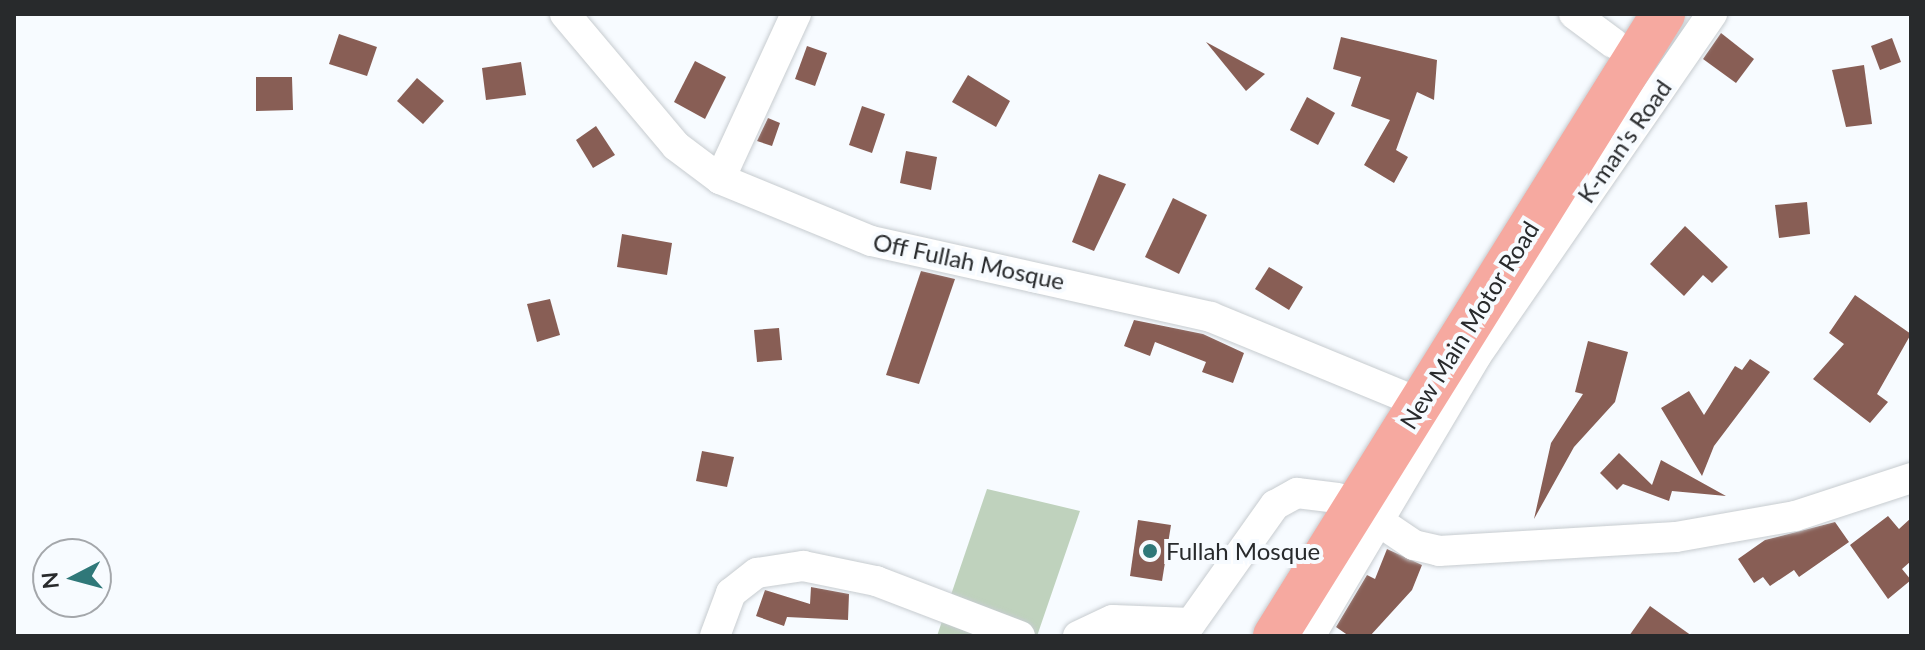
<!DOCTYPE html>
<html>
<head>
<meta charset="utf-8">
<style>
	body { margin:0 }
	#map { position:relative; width:1925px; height:650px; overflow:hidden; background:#f7fbff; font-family:Lato,sans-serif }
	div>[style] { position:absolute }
	.green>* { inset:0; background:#bfd2bd }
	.building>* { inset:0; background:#885e55 }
	.roads { filter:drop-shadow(0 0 2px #c7ccd0) drop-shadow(0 0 2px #c7ccd0) }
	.minor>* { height:30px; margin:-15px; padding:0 15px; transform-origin:15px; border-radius:15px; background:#fff }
	.highway>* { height:44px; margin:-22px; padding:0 22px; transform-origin:22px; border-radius:22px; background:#f6a9a0 }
	.dots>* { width:22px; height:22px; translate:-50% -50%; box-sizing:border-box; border:4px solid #f7fbff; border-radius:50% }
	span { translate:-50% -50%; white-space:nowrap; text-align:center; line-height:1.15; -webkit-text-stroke:8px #f7fbff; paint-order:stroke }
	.street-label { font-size:24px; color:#282a2c }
	.poi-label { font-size:24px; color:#282a2c }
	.left { translate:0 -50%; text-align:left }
	.frame { position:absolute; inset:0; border:16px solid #282a2c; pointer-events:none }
	.north { position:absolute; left:32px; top:538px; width:80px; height:80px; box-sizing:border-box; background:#f7fbff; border:2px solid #a4a7ab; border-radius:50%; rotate:264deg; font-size:22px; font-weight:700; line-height:32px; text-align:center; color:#282a2c }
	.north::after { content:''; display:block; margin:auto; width:28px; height:36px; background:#2f7879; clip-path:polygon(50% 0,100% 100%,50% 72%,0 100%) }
</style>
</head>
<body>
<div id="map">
	<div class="green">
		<i style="clip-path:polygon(987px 489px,1080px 511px,1037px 636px,937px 636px)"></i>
	</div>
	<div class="building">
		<i style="clip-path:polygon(1721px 33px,1754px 59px,1736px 83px,1703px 59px)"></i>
		<i style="clip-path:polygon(339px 34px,377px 47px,367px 76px,329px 64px)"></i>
		<i style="clip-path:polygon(1341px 37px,1437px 60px,1434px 100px,1417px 92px,1396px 150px,1408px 157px,1394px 183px,1364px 165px,1390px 120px,1351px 106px,1361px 77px,1333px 69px)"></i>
		<i style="clip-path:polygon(1892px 38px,1901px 62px,1880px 70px,1871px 46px)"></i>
		<i style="clip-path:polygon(1206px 42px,1265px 74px,1246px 91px)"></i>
		<i style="clip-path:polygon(807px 46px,827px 53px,815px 86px,795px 79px)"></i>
		<i style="clip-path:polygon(695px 61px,726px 77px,705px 119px,674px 102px)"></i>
		<i style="clip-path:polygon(521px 62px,526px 95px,486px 100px,482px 68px)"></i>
		<i style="clip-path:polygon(1864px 65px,1872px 124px,1846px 127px,1832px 70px)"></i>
		<i style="clip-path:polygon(968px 75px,1010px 101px,996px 127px,952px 102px)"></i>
		<i style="clip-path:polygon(256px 77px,292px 77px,293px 110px,256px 111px)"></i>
		<i style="clip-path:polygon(417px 78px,444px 101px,423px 124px,397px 101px)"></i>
		<i style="clip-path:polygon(1307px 97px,1335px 113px,1318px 145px,1290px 130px)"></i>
		<i style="clip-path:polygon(862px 106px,885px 114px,872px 153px,849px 145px)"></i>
		<i style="clip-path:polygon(768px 118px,780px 123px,772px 146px,757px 141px)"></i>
		<i style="clip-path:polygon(596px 126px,615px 155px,593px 168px,576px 140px)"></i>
		<i style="clip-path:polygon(906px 151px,937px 157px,931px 190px,900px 183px)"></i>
		<i style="clip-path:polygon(1099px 174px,1126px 184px,1094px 251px,1072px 242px)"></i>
		<i style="clip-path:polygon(1173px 198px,1207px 215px,1179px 274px,1145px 257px)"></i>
		<i style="clip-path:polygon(1807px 202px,1810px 234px,1779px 238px,1775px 205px)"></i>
		<i style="clip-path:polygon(1685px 226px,1728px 267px,1712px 283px,1703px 275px,1684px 296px,1650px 264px)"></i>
		<i style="clip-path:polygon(622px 234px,672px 243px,667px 275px,617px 267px)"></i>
		<i style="clip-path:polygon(1269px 267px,1303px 287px,1289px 310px,1255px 289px)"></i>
		<i style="clip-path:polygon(921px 271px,955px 279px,919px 384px,886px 375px)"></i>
		<i style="clip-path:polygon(1855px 295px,1911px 334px,1877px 394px,1888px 402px,1870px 423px,1813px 379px,1844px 344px,1829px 333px)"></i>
		<i style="clip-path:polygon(550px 299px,560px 335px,537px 342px,527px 304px)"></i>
		<i style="clip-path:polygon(1134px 320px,1203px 334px,1244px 353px,1233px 383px,1202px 372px,1206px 362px,1155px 342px,1150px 356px,1124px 346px)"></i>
		<i style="clip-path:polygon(779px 328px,782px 360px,757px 362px,754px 330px)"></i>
		<i style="clip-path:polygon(1588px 341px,1628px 352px,1615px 402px,1574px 447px,1534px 519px,1551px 443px,1583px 394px,1575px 392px)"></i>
		<i style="clip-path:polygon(1750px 359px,1770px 372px,1714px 446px,1702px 476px,1661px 408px,1689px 391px,1704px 415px,1735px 366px,1742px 370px)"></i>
		<i style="clip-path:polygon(702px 451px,734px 457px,727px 487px,696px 481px)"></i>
		<i style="clip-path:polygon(1619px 453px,1652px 485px,1661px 460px,1726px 496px,1672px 491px,1669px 501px,1623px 484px,1617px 490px,1600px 473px)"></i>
		<i style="clip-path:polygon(1888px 516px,1899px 529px,1911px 518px,1911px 561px,1902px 569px,1911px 580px,1888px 599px,1850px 545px)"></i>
		<i style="clip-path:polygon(1138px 520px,1171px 525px,1162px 581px,1130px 576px)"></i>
		<i style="clip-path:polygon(1835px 522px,1849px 542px,1799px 577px,1794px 570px,1770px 586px,1763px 577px,1754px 583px,1738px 559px,1765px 540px)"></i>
		<i style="clip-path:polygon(1387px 549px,1422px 565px,1412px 590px,1370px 636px,1349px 636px,1336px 627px,1367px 575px,1375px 579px)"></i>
		<i style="clip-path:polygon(811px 587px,849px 594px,848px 620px,787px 617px,784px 626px,756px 616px,765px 590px,810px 604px)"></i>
		<i style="clip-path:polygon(1650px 606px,1692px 636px,1629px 636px)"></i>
	</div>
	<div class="roads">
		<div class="minor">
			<i style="left:565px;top:14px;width:172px;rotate:49.9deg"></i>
			<i style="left:676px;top:146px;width:55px;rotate:36.9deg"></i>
			<i style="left:720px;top:179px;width:163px;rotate:22.3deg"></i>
			<i style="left:871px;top:241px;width:348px;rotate:12.6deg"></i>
			<i style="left:1211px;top:317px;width:204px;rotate:22.4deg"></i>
			<i style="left:1574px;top:14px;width:49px;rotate:36.6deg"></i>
			<i style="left:720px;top:179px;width:182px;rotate:-65.3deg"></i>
			<i style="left:1365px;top:512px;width:59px;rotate:34deg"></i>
			<i style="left:1414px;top:545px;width:26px;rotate:13deg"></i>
			<i style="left:1439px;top:551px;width:237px;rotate:-3.4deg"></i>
			<i style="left:1676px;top:537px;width:121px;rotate:-10deg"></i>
			<i style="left:1795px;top:516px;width:122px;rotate:-18.1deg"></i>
			<i style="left:715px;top:636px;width:46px;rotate:-69.6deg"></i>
			<i style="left:731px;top:593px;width:33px;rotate:-38deg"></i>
			<i style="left:757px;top:573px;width:47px;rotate:-8.7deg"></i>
			<i style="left:803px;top:566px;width:75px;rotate:11.6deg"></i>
			<i style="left:876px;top:581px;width:154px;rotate:20.9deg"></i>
			<i style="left:1078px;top:636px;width:38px;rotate:-25deg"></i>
			<i style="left:1113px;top:620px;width:78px;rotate:2.2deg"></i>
			<i style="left:1191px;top:623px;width:145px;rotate:-54.6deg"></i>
			<i style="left:1275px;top:505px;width:25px;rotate:-29deg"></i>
			<i style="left:1297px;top:493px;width:41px;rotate:7deg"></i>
			<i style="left:1310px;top:636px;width:326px;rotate:-59.3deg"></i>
			<i style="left:1476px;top:356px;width:416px;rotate:-55.4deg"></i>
		</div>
		<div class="highway">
			<i style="left:1275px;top:636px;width:733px;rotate:-58.04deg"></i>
		</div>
	</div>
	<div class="dots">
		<i style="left:1150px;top:551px;background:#2f7879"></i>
	</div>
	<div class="street-label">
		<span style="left:1624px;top:141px;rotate:-55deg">K-man's Road</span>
		<span style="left:969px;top:261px;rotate:12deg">Off Fullah Mosque</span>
		<span style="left:1469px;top:325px;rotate:-58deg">New Main Motor Road</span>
	</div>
	<div class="poi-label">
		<span class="left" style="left:1166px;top:551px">Fullah Mosque</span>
	</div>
	<div class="frame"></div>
	<div class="north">N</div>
</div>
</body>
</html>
